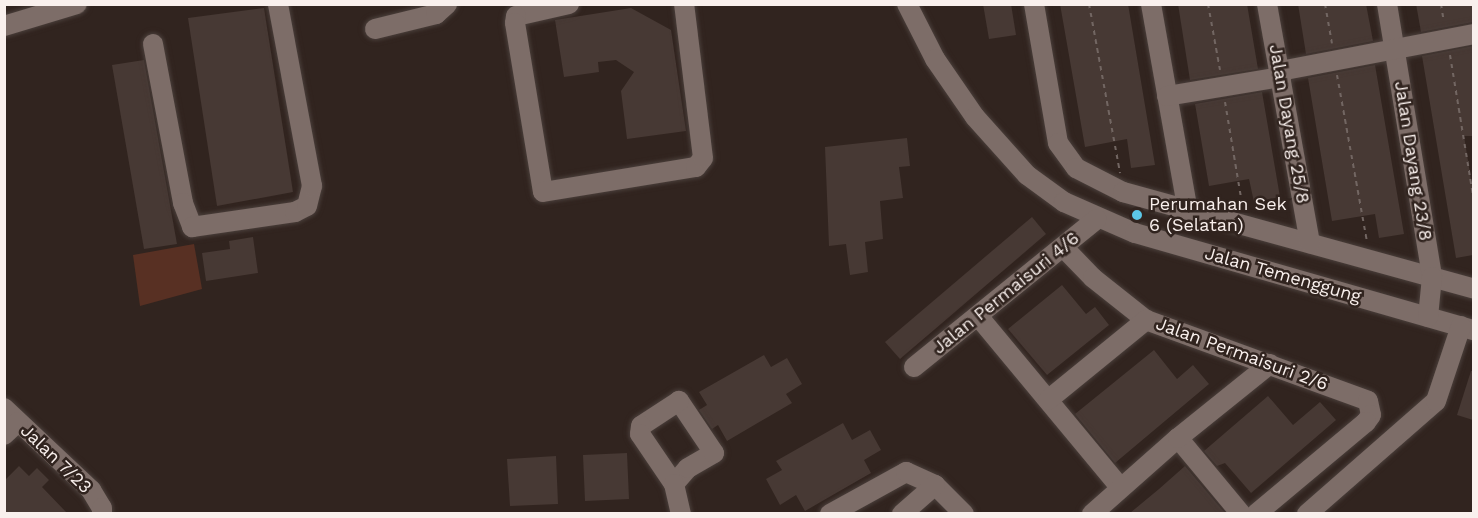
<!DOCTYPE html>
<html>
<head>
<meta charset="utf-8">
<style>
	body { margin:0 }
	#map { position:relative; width:1478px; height:518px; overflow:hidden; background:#31241f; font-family:"Work Sans",sans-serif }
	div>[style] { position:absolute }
	.green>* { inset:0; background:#583023 }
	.building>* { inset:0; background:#473934 }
	.path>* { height:2px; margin-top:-1px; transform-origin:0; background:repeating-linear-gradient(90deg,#726662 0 4.5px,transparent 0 9px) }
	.roads { filter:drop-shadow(0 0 2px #4a3f3b) drop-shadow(0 0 2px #4a3f3b) }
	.minor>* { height:20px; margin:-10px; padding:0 10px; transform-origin:10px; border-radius:10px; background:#7d6d68 }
	.dots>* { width:16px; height:16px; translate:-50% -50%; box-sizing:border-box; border:3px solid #31241f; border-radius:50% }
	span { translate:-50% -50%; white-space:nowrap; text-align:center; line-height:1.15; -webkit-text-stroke:5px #31241f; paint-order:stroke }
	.street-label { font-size:18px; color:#f9f0ed }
	.poi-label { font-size:18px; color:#f9f0ed }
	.left { translate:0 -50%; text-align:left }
	.frame { position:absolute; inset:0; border:6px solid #f9f0ed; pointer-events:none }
</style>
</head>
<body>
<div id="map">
	<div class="green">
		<i style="clip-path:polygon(194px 244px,202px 289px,140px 306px,133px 255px)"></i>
	</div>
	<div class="building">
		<i style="clip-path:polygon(983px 4px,1011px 4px,1016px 35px,989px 39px)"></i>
		<i style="clip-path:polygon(1060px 4px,1128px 4px,1155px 165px,1131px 168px,1127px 139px,1085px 147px)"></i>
		<i style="clip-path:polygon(1178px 4px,1247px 4px,1258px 69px,1190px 80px)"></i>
		<i style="clip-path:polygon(1298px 4px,1366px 4px,1373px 41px,1306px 54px)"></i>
		<i style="clip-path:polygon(1416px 4px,1473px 4px,1473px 22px,1421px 32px)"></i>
		<i style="clip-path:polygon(264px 8px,293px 192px,217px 206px,188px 18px)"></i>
		<i style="clip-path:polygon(631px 8px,671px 30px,686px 131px,627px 139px,621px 91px,634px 72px,616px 60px,598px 62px,599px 72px,564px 77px,555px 20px)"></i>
		<i style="clip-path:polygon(1473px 46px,1473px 136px,1464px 136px,1473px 192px,1473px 255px,1456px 258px,1422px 56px)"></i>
		<i style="clip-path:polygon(144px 60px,177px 244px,144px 249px,112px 65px)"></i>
		<i style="clip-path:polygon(1375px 65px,1404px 234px,1379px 238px,1375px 214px,1332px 221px,1308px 78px)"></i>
		<i style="clip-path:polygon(1262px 92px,1280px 197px,1254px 202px,1249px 179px,1209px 186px,1195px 104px)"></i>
		<i style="clip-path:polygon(907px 138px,910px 166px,899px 167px,903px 198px,880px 201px,883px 239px,865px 242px,868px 272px,850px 275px,846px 244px,829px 246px,825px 147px)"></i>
		<i style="clip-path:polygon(1032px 217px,1046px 234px,900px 359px,885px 342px)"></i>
		<i style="clip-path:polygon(253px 237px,258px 273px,206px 281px,202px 253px,230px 249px,229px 241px)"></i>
		<i style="clip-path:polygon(1062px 285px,1086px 314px,1095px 307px,1109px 325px,1047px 375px,1008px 329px)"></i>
		<i style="clip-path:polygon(1154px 350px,1177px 379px,1193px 365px,1209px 384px,1115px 463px,1075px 414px)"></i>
		<i style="clip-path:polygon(764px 355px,771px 367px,787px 358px,802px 384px,786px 394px,792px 403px,727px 441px,718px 425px,712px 429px,699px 410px,707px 405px,699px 392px)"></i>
		<i style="clip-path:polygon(1471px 371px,1473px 371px,1473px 420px,1457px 415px)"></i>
		<i style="clip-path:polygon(1268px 396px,1293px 425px,1320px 402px,1336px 420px,1251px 493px,1225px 463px,1217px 466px,1204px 451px)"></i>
		<i style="clip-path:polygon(843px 423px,852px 440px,870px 430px,881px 450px,864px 460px,871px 473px,805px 511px,796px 495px,780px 505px,766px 479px,782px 470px,776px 461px)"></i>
		<i style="clip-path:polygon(627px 453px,629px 499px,585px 501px,583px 455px)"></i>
		<i style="clip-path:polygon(556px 456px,558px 504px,510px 506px,507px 459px)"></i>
		<i style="clip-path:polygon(19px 466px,29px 476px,37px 468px,49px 480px,42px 487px,67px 513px,4px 513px,4px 481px)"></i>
		<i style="clip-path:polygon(1185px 466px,1225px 513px,1130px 513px,1159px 489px)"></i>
	</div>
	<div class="path">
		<i style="left:1089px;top:4px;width:172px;rotate:79.6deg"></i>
		<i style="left:1208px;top:4px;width:67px;rotate:79.7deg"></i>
		<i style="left:1325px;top:4px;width:40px;rotate:80deg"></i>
		<i style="left:1441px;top:4px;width:18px;rotate:81deg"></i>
		<i style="left:1450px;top:55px;width:149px;rotate:80.7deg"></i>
		<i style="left:1337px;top:75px;width:169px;rotate:79.8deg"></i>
		<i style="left:1225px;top:102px;width:109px;rotate:80.5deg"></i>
	</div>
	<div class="roads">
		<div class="minor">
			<i style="left:569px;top:4px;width:54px;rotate:167.2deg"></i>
			<i style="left:516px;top:16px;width:7px;rotate:98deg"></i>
			<i style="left:515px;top:23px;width:171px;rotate:80.6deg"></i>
			<i style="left:543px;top:192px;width:155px;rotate:-9.3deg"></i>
			<i style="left:696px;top:167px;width:11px;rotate:-52deg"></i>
			<i style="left:703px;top:158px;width:155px;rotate:-97deg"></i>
			<i style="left:907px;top:4px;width:62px;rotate:63deg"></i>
			<i style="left:935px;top:59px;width:70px;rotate:55.4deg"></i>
			<i style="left:975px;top:117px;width:78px;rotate:48.1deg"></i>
			<i style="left:1027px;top:175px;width:46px;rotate:36.1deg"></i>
			<i style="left:1064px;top:202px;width:77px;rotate:23.6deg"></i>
			<i style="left:1135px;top:233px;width:353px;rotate:16deg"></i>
			<i style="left:1034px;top:4px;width:141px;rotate:80.2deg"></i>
			<i style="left:1058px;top:143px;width:31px;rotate:54deg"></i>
			<i style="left:1076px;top:168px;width:53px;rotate:27.1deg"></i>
			<i style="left:1123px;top:192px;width:364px;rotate:15.4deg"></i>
			<i style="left:1151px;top:4px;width:206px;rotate:79.9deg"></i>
			<i style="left:1267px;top:4px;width:243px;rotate:79.8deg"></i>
			<i style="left:1387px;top:4px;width:277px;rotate:80.6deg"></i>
			<i style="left:1432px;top:277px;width:40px;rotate:95.7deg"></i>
			<i style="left:4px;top:26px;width:76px;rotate:-16.8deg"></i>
			<i style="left:375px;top:29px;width:63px;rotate:-13.8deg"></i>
			<i style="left:436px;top:14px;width:15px;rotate:-42deg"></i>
			<i style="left:153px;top:44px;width:162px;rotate:79.3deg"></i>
			<i style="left:183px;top:203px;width:26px;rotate:69deg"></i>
			<i style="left:192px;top:227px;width:104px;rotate:-8.3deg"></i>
			<i style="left:295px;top:212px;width:13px;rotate:-27deg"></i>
			<i style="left:307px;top:206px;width:21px;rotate:-76deg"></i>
			<i style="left:312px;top:186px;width:185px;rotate:-100.6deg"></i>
			<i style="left:1280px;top:71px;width:197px;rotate:-10.8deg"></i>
			<i style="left:1167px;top:96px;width:116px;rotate:-9.5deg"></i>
			<i style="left:1063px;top:247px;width:43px;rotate:45.9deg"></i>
			<i style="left:1093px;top:278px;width:68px;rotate:38.4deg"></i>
			<i style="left:1146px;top:320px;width:236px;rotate:20deg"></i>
			<i style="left:1368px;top:401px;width:14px;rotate:78deg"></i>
			<i style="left:1371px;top:415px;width:9px;rotate:126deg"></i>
			<i style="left:1366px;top:422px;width:143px;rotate:140.1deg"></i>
			<i style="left:978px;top:316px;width:222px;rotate:50.3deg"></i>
			<i style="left:914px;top:367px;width:235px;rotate:-39deg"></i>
			<i style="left:1048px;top:400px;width:127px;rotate:-39.2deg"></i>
			<i style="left:4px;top:408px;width:120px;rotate:43.3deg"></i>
			<i style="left:91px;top:490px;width:21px;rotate:59deg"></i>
			<i style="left:102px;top:508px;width:6px;rotate:90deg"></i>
			<i style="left:4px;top:435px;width:19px;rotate:-43deg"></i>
			<i style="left:1178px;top:438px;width:99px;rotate:50.3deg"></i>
			<i style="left:674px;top:484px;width:21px;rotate:-49deg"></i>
			<i style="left:688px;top:468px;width:30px;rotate:-30deg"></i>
			<i style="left:714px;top:453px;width:63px;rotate:-123.9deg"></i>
			<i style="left:679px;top:401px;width:45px;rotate:146.7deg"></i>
			<i style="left:641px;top:426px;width:8px;rotate:97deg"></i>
			<i style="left:640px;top:434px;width:60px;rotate:55.8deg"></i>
			<i style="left:674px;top:484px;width:31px;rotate:77deg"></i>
			<i style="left:830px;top:514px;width:87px;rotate:-28.9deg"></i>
			<i style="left:906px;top:472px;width:32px;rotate:24deg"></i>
			<i style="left:935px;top:485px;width:41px;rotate:45deg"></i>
			<i style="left:902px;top:514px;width:44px;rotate:-41.3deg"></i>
			<i style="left:1092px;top:514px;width:115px;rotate:-41.5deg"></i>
			<i style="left:1178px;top:438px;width:118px;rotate:-38.8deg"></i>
			<i style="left:1307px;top:514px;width:171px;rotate:-41.2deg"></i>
			<i style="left:1436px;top:401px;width:79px;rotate:-71.6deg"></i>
		</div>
	</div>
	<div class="dots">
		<i style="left:1137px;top:215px;background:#5cc7e7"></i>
	</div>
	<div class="street-label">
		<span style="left:1289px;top:124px;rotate:80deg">Jalan Dayang 25/8</span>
		<span style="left:1413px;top:161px;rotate:81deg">Jalan Dayang 23/8</span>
		<span style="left:1283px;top:275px;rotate:16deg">Jalan Temenggung</span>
		<span style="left:1006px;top:293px;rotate:-39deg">Jalan Permaisuri 4/6</span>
		<span style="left:1242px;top:354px;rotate:20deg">Jalan Permaisuri 2/6</span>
		<span style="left:56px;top:459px;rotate:44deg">Jalan 7/23</span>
	</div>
	<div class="poi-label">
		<span class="left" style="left:1149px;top:215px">Perumahan Sek<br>6 (Selatan)</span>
	</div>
	<div class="frame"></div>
</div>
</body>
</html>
